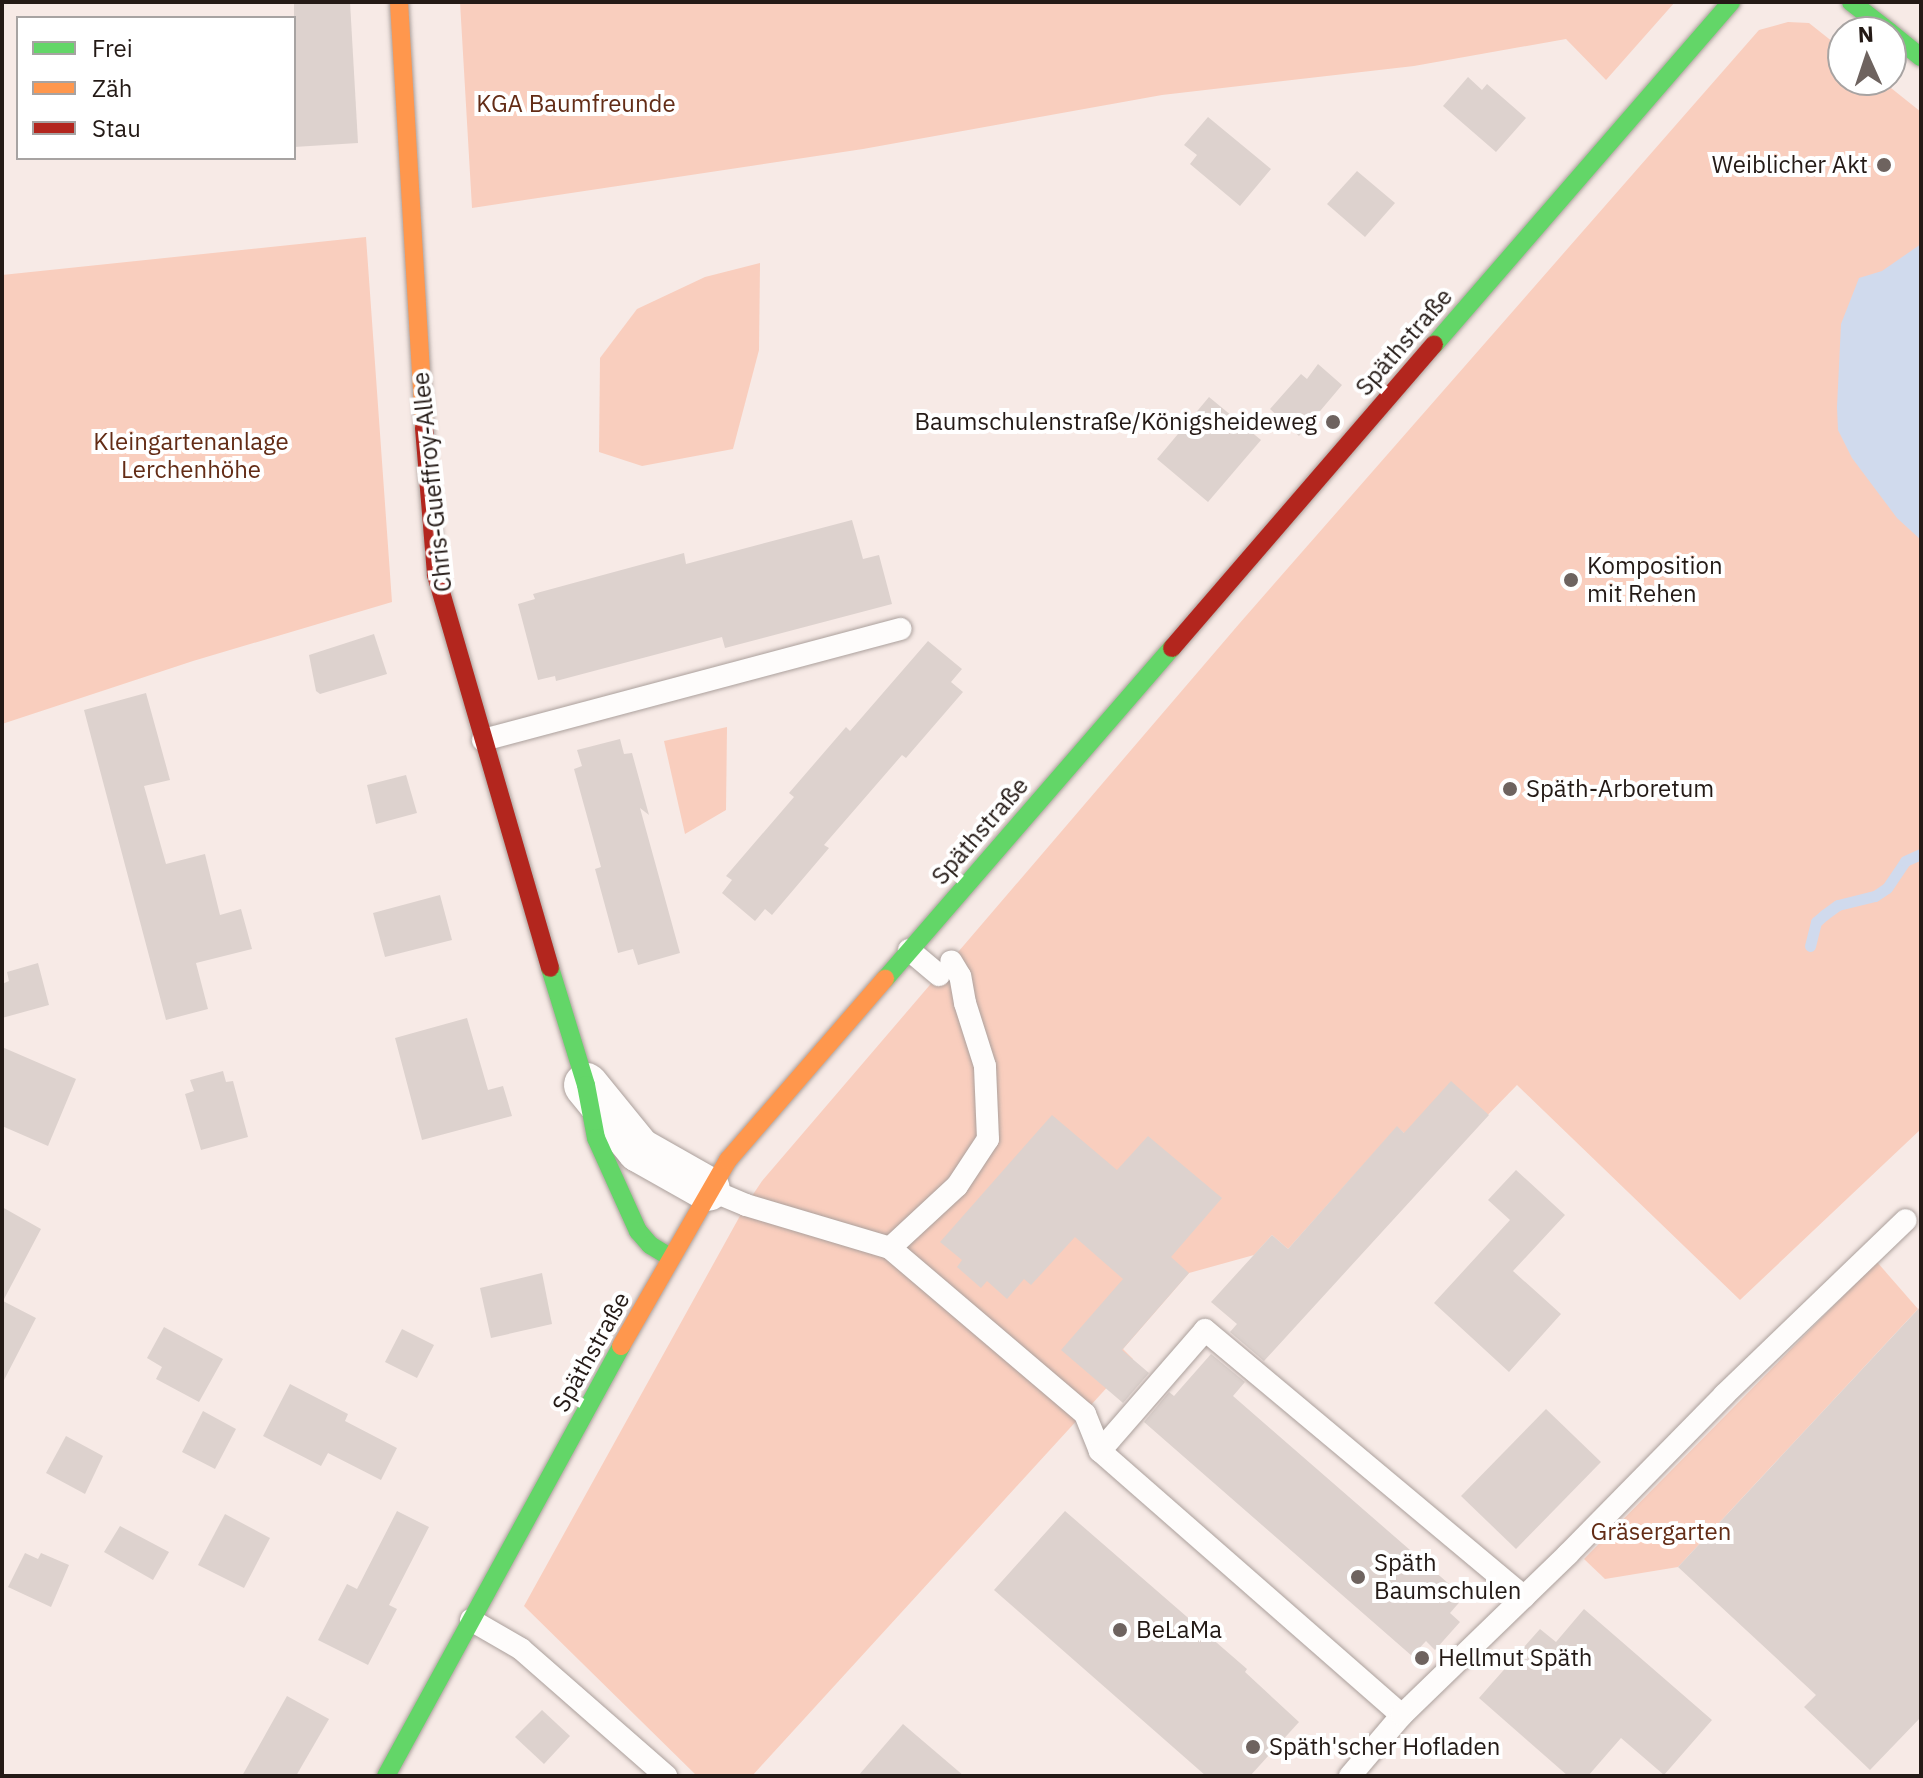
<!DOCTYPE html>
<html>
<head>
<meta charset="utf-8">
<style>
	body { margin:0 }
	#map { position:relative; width:1923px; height:1778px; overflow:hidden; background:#f7eae6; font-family:"IBM Plex Sans",sans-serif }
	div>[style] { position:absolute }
	.green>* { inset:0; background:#f9cebe }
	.water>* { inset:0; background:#d0daed }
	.stream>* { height:11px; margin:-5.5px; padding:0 5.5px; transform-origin:5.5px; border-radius:5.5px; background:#d0daed }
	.building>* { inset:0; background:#ddd2ce }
	.roads { filter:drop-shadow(0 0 2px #aba09c) drop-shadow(0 0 2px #aba09c) }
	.lane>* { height:22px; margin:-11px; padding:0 11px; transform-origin:11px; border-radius:11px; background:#fefcfb }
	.street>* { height:44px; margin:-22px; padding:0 22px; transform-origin:22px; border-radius:22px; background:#fefcfb }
	.fast>* { height:18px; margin:-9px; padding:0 9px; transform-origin:9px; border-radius:9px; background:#63d668 }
	.slow>* { height:18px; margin:-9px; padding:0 9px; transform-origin:9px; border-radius:9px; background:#ff974d }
	.jam>* { height:18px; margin:-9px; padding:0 9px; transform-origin:9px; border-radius:9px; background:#b3261e }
	.dots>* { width:22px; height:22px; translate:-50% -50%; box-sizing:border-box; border:4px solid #fff; border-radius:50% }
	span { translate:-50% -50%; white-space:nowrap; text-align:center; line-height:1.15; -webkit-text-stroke:8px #fff; paint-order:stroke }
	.park-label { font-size:24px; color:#632c16 }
	.poi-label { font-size:24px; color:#241a16 }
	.right { translate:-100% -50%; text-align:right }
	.left { translate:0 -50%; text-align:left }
	.street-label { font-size:24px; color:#241a16 }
	.frame { position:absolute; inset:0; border:4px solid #241a16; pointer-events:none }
	.legend { position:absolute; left:16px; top:16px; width:280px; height:144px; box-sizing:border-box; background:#fff; border:2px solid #a7a3a2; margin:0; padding:10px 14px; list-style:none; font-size:24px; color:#241a16 }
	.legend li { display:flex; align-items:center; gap:16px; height:40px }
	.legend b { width:40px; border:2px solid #a7a3a2 }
	.north { position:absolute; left:1827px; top:16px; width:80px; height:80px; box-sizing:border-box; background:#fff; border:2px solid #a7a3a2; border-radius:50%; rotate:357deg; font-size:22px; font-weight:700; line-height:32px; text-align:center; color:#241a16 }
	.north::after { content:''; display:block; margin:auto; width:28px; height:36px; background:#6e635f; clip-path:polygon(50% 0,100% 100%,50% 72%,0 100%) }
</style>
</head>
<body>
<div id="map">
	<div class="green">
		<i style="clip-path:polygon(460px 2px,1675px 2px,1606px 80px,1566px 39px,1414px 66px,1162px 95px,863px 149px,472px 208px)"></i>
		<i style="clip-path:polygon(1788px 22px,1809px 23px,1843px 50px,1843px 80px,1881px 80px,1921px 112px,1921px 1129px,1740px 1300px,1517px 1085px,1440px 1164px,1397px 1127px,1288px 1249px,1272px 1235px,1254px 1255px,1189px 1273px,1123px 1349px,1133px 1359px,752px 1776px,697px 1776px,524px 1606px,746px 1205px,762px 1181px,1239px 624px,1759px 30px)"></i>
		<i style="clip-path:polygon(366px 237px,392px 602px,193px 661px,2px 724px,2px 275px)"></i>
		<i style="clip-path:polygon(760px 263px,759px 350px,733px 449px,642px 466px,599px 452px,600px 358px,637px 309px,705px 277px)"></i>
		<i style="clip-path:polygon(727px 727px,726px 810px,685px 834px,664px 741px)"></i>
		<i style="clip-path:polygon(1877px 1262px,1918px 1309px,1678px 1567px,1605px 1579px,1584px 1559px)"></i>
	</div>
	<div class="water">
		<i style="clip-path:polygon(1921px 244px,1921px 540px,1897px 518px,1852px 458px,1838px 430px,1837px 407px,1841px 324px,1859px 278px,1882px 271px)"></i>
	</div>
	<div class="stream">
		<i style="left:1810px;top:946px;width:25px;rotate:-76deg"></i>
		<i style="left:1816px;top:922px;width:11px;rotate:-41deg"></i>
		<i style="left:1824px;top:915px;width:17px;rotate:-36deg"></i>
		<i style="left:1838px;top:905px;width:38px;rotate:-14deg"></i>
		<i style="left:1875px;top:896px;width:14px;rotate:-34deg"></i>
		<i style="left:1887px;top:888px;width:32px;rotate:-56deg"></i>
		<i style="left:1905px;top:861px;width:17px;rotate:-24deg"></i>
	</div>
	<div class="building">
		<i style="clip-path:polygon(294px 2px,350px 2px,358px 143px,294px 147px)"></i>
		<i style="clip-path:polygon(1468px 77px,1482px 90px,1487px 84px,1526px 118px,1496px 152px,1443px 106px)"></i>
		<i style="clip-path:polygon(1208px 117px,1271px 169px,1240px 206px,1190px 164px,1197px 155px,1184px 145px)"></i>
		<i style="clip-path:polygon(1357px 171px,1395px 203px,1365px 237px,1327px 204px)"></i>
		<i style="clip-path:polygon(1318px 364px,1342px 385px,1299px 436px,1270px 409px,1301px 374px,1307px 379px)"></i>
		<i style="clip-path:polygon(1209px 397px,1261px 440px,1208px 502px,1157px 459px)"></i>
		<i style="clip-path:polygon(852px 520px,863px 559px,879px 555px,892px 604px,725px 648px,722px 637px,556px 681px,555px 676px,538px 680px,518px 604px,535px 599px,533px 594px,684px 553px,686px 564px)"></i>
		<i style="clip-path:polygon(374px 634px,387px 674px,320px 694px,316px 691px,309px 655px)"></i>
		<i style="clip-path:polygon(928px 641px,962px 669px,951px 682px,963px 692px,906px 758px,902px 755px,824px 845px,829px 848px,772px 915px,765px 909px,755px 921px,722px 893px,732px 880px,726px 876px,794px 797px,789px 793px,846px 727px,850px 731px)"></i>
		<i style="clip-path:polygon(146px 693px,170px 780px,144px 786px,166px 864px,205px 854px,220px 915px,241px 909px,252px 949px,196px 963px,208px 1009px,166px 1020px,84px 710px)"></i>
		<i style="clip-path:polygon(620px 739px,624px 754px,632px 753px,649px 815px,640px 808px,680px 953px,638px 965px,633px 949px,618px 953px,595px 869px,601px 867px,574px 769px,582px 766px,577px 750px)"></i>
		<i style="clip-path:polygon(406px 775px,417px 813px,376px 824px,367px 785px)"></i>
		<i style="clip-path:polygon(440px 895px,452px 940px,385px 957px,373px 913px)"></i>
		<i style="clip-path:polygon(38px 963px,49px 1005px,2px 1018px,2px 984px,9px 981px,7px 972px)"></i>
		<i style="clip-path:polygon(467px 1018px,488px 1090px,503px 1086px,512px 1116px,422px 1140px,395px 1038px)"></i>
		<i style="clip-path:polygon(2px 1047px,76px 1079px,48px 1146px,2px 1126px)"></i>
		<i style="clip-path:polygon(223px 1071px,226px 1082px,233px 1081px,248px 1137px,201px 1150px,185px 1094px,194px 1091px,190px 1080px)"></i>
		<i style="clip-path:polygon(1451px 1081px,1489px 1115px,1264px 1361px,1230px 1332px,1237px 1324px,1211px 1302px,1272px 1235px,1288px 1249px,1397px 1126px,1404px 1133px)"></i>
		<i style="clip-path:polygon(1052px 1115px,1117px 1170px,1148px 1136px,1222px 1198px,1171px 1257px,1189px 1273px,1122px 1350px,1149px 1373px,1123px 1403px,1061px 1350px,1123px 1279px,1075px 1237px,1031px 1285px,1024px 1279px,1007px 1299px,987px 1281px,981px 1288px,957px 1267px,962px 1260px,940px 1242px)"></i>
		<i style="clip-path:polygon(1516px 1170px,1565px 1215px,1513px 1271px,1561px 1314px,1509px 1372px,1434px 1303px,1510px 1220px,1488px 1200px)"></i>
		<i style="clip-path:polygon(2px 1207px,41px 1229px,3px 1301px,36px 1318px,2px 1384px)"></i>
		<i style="clip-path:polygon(542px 1273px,552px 1324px,491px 1338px,480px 1288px)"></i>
		<i style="clip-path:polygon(1921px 1306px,1921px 1717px,1870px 1770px,1804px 1707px,1816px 1695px,1678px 1567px)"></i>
		<i style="clip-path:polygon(164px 1327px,223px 1359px,199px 1402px,156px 1379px,162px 1367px,147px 1358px)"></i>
		<i style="clip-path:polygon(402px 1329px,434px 1345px,417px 1378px,385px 1362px)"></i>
		<i style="clip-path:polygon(1211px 1354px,1245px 1382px,1233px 1396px,1464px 1597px,1450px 1613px,1460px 1622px,1435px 1650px,1426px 1641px,1412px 1656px,1144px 1422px,1169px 1392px,1174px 1396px)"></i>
		<i style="clip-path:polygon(290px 1384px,348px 1414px,345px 1421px,397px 1448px,381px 1480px,328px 1453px,321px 1466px,263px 1436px)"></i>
		<i style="clip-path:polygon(1546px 1409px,1601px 1462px,1516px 1549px,1461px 1496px)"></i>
		<i style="clip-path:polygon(203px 1411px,236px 1429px,215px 1469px,182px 1452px)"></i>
		<i style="clip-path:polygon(66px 1436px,103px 1456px,85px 1494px,46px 1473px)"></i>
		<i style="clip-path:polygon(397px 1511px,429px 1527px,389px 1605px,397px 1609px,368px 1665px,318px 1640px,347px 1584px,357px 1589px)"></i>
		<i style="clip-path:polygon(1065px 1511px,1247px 1669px,1245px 1672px,1299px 1722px,1250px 1776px,1206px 1776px,994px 1590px)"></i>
		<i style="clip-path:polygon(225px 1514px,270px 1538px,244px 1588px,198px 1565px)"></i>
		<i style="clip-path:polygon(120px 1526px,169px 1552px,153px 1580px,104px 1552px)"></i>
		<i style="clip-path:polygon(25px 1553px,38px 1559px,41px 1553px,69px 1565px,51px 1607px,8px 1587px)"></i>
		<i style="clip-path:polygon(1584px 1609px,1712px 1720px,1664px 1775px,1621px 1738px,1588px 1776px,1568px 1776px,1479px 1698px,1540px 1629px,1556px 1642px)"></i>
		<i style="clip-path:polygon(287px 1696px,329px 1719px,296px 1776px,242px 1776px)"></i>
		<i style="clip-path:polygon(542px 1710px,570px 1736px,544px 1764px,515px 1737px)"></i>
		<i style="clip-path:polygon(903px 1724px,964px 1776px,858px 1776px)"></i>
	</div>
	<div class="roads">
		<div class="lane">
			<i style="left:483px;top:740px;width:432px;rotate:-14.9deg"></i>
			<i style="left:909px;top:950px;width:39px;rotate:40deg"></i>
			<i style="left:708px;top:1189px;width:41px;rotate:22.8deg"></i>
			<i style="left:746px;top:1205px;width:150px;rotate:16.6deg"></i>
			<i style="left:890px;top:1248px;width:256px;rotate:40.4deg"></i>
			<i style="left:1085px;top:1414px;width:40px;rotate:68deg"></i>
			<i style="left:1100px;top:1451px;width:401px;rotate:41.2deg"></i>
			<i style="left:890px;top:1248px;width:91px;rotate:-42.8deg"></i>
			<i style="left:957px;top:1186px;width:56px;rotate:-56.6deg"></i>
			<i style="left:988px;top:1139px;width:73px;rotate:-92.4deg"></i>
			<i style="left:985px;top:1066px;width:66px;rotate:-107.6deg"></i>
			<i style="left:965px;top:1003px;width:27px;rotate:-100deg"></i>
			<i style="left:960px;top:976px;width:17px;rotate:-121deg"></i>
			<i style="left:1100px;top:1451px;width:160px;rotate:-49deg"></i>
			<i style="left:1205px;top:1330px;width:416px;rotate:39.9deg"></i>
			<i style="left:471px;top:1620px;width:58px;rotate:30.1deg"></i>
			<i style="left:521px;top:1649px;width:193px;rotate:41.2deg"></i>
			<i style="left:1350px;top:1776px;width:80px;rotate:-49.6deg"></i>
			<i style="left:1402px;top:1715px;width:231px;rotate:-44.1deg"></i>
			<i style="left:1568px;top:1554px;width:223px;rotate:-45.5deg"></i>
			<i style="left:1724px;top:1395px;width:252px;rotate:-43.9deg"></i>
		</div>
		<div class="street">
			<i style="left:586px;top:1085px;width:84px;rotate:50.8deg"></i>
			<i style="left:639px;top:1150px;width:79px;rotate:29.5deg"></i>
		</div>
		<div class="fast">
			<i style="left:1851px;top:2px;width:49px;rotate:37.6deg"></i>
			<i style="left:1891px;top:33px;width:38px;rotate:39deg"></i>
			<i style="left:1434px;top:345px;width:454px;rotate:-49.1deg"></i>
			<i style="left:550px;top:968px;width:122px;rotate:72.9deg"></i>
			<i style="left:586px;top:1085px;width:54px;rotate:79.3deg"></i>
			<i style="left:596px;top:1138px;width:102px;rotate:65.7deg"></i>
			<i style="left:638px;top:1231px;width:18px;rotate:49deg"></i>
			<i style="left:650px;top:1245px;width:23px;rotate:31deg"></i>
			<i style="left:885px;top:979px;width:438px;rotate:-49.1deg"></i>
			<i style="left:386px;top:1776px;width:490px;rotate:-61.3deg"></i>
		</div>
		<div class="slow">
			<i style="left:399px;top:2px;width:427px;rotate:86.6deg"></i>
			<i style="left:621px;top:1346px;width:215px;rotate:-60.1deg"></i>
			<i style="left:728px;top:1160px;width:240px;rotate:-49.1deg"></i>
		</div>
		<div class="jam">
			<i style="left:424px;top:428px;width:147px;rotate:85.3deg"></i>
			<i style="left:436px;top:575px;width:409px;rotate:73.8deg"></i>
			<i style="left:1172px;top:648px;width:401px;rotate:-49.2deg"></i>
		</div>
	</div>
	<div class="dots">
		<i style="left:1884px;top:165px;background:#6e635f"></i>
		<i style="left:1333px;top:422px;background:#6e635f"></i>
		<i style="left:1571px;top:580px;background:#6e635f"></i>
		<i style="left:1510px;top:789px;background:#6e635f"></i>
		<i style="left:1358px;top:1577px;background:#6e635f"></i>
		<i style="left:1120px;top:1630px;background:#6e635f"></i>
		<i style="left:1422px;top:1658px;background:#6e635f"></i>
		<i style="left:1253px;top:1747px;background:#6e635f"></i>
	</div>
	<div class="park-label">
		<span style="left:576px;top:104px">KGA Baumfreunde</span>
		<span style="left:191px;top:456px">Kleingartenanlage<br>Lerchenhöhe</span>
		<span style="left:1661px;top:1532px">Gräsergarten</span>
	</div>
	<div class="poi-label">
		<span class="right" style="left:1868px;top:165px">Weiblicher Akt</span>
		<span class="right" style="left:1317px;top:422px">Baumschulenstraße/Königsheideweg</span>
		<span class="left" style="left:1587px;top:580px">Komposition<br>mit Rehen</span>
		<span class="left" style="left:1526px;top:789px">Späth-Arboretum</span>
		<span class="left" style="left:1374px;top:1577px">Späth<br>Baumschulen</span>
		<span class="left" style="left:1136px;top:1630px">BeLaMa</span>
		<span class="left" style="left:1438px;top:1658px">Hellmut Späth</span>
		<span class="left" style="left:1269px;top:1747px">Späth'scher Hofladen</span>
	</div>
	<div class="street-label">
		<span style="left:1404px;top:342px;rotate:-49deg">Späthstraße</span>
		<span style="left:432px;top:482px;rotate:-96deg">Chris-Gueffroy-Allee</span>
		<span style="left:980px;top:831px;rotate:-49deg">Späthstraße</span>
		<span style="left:591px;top:1352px;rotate:-61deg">Späthstraße</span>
	</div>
	<div class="frame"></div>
	<ul class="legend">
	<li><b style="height:10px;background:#63d668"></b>Frei</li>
	<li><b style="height:10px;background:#ff974d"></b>Zäh</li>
	<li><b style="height:10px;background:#b3261e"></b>Stau</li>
	</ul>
	<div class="north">N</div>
</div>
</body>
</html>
